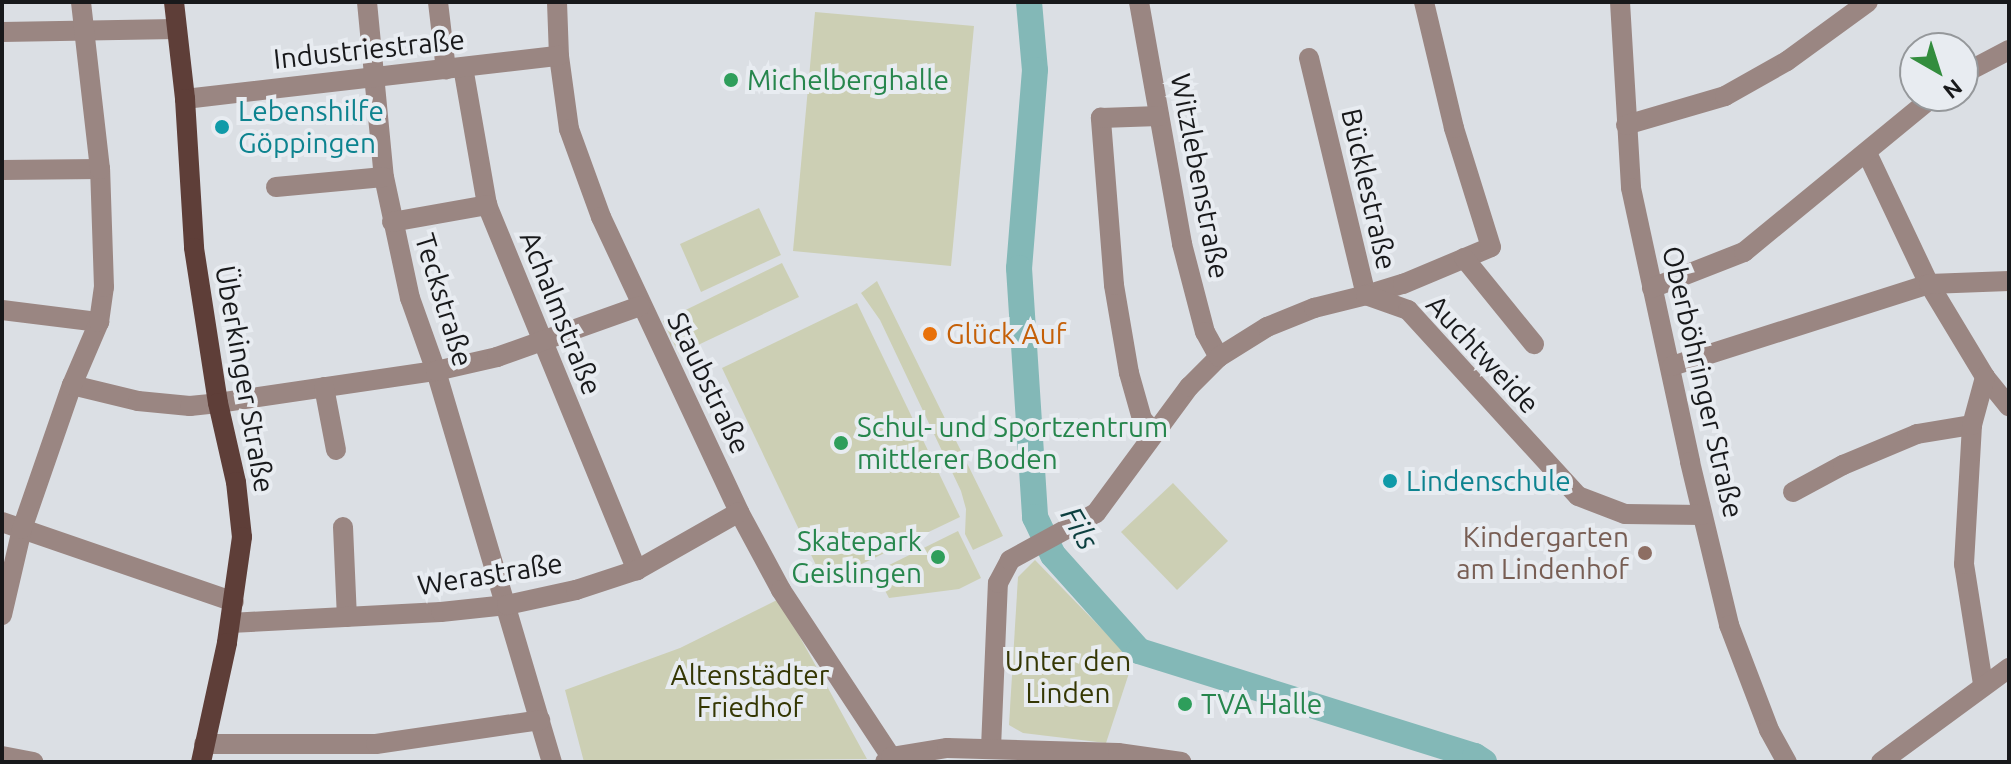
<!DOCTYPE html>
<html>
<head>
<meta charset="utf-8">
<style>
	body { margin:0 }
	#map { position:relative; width:2011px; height:764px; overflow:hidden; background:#dbdfe4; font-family:Ubuntu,sans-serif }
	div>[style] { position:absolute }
	.green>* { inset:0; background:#cccfb4 }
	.river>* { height:26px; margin:-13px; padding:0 13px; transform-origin:13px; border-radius:13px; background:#83b8b7 }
	.minor>* { height:20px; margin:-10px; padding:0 10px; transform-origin:10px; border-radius:10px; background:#9a8682 }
	.major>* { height:20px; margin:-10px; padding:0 10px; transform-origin:10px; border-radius:10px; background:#5e3e38 }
	.dots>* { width:22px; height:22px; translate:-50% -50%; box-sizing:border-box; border:4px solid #e8ecf1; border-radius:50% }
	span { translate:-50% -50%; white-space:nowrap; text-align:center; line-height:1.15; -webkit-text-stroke:8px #e8ecf1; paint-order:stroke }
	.street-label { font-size:28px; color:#18191b }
	.leisure-label { font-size:28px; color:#27864d }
	.left { translate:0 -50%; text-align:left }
	.right { translate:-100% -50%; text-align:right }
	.culture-label { font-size:28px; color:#0d838f }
	.food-label { font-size:28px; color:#c56008 }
	.education-label { font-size:28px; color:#785e54 }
	.park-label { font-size:28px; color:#353704 }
	.water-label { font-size:30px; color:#0c3f3f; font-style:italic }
	.frame { position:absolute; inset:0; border:4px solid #18191b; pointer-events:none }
	.north { position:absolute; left:1899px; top:32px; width:80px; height:80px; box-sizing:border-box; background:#e8ecf1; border:2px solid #95989b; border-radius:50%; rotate:141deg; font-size:22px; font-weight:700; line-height:32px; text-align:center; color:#18191b }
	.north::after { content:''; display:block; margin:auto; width:28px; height:36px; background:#338d3e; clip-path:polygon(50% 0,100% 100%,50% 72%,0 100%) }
</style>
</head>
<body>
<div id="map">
	<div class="green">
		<i style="clip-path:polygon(815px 12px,974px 26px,951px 266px,793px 251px)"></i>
		<i style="clip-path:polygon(759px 208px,781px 255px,701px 292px,680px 244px)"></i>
		<i style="clip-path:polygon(782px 263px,799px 297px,679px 354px,663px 321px)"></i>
		<i style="clip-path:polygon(877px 281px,1003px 536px,973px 550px,965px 534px,966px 509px,961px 491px,880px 320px,861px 293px)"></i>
		<i style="clip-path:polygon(857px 303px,960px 517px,824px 582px,722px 368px)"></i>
		<i style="clip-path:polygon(1173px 483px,1228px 541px,1177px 590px,1121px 532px)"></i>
		<i style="clip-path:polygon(958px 531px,981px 578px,959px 589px,889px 598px,875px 572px)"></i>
		<i style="clip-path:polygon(1035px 560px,1133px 661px,1106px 743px,1023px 733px,1009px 725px,1018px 577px)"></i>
		<i style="clip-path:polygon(779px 599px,867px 759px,584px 762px,565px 690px,680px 648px)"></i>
	</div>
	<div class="river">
		<i style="left:1029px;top:2px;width:68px;rotate:85deg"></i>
		<i style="left:1035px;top:70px;width:199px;rotate:94.6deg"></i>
		<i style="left:1019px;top:268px;width:250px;rotate:86.3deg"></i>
		<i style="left:1035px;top:517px;width:42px;rotate:64.7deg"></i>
		<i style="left:1053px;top:555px;width:129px;rotate:48.1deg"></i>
		<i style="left:1139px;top:651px;width:352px;rotate:17.4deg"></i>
		<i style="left:1475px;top:756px;width:11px;rotate:34deg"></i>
	</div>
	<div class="minor">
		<i style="left:367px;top:2px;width:176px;rotate:84.5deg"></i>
		<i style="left:384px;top:177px;width:124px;rotate:77.9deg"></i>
		<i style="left:410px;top:298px;width:77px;rotate:70.4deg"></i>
		<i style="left:436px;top:371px;width:408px;rotate:73.5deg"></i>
		<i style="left:438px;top:2px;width:68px;rotate:83.3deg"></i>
		<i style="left:557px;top:2px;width:54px;rotate:87.9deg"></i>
		<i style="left:559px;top:56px;width:74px;rotate:82.2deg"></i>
		<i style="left:569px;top:129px;width:94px;rotate:70deg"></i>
		<i style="left:601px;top:217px;width:326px;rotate:64.9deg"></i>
		<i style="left:739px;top:512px;width:89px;rotate:61.7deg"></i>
		<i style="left:781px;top:590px;width:200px;rotate:56.6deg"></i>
		<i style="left:1139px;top:2px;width:246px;rotate:79.9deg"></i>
		<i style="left:1182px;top:244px;width:91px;rotate:75.4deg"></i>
		<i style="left:1205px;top:332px;width:29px;rotate:61deg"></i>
		<i style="left:1620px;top:2px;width:186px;rotate:86.6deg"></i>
		<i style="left:1631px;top:188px;width:280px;rotate:77.8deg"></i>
		<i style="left:1690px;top:462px;width:168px;rotate:76.5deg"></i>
		<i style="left:1729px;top:625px;width:112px;rotate:69.1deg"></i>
		<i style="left:1769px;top:730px;width:37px;rotate:61deg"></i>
		<i style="left:2px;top:32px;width:174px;rotate:-1deg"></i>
		<i style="left:1309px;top:58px;width:244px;rotate:76.5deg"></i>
		<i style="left:1366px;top:295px;width:39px;rotate:-17deg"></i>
		<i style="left:1403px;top:284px;width:95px;rotate:-22.8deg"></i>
		<i style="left:1491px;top:247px;width:125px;rotate:-107.3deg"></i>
		<i style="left:1454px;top:128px;width:130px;rotate:-103.4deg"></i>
		<i style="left:463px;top:67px;width:140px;rotate:80.1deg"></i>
		<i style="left:487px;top:205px;width:395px;rotate:67.7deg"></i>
		<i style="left:1963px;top:74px;width:52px;rotate:-27.6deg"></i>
		<i style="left:185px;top:99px;width:376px;rotate:-6.6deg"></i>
		<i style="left:1626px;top:125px;width:103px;rotate:-16.3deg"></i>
		<i style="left:1725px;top:96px;width:71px;rotate:-29.4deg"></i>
		<i style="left:1787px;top:61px;width:100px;rotate:-36.1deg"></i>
		<i style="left:1867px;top:153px;width:145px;rotate:64.7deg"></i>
		<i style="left:1929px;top:284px;width:109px;rotate:58.9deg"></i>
		<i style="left:1985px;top:377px;width:38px;rotate:51deg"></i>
		<i style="left:2px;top:170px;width:98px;rotate:-0.6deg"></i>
		<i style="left:276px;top:187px;width:108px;rotate:-5.3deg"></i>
		<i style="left:392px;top:222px;width:97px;rotate:-10.1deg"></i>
		<i style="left:1464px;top:258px;width:111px;rotate:50.9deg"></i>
		<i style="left:1652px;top:288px;width:99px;rotate:-21.4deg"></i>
		<i style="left:1744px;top:252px;width:246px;rotate:-39.4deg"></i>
		<i style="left:2px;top:310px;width:98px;rotate:7.1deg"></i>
		<i style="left:1672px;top:366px;width:270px;rotate:-17.7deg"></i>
		<i style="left:1929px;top:284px;width:80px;rotate:-2.1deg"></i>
		<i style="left:72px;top:385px;width:68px;rotate:13.6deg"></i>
		<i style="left:138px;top:401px;width:52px;rotate:5.5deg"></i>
		<i style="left:190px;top:406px;width:28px;rotate:-6deg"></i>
		<i style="left:218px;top:403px;width:220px;rotate:-8.4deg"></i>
		<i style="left:436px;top:371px;width:63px;rotate:-12.9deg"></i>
		<i style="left:497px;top:357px;width:152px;rotate:-19.6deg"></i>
		<i style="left:324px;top:387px;width:64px;rotate:79.2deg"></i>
		<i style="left:1154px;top:432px;width:18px;rotate:-133deg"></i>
		<i style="left:1142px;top:419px;width:48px;rotate:-105.8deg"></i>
		<i style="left:1129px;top:373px;width:89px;rotate:-99.7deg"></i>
		<i style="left:1114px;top:285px;width:168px;rotate:-94.5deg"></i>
		<i style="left:1101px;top:118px;width:58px;rotate:-2deg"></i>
		<i style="left:1793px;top:492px;width:57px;rotate:-28.4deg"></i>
		<i style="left:1843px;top:465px;width:80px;rotate:-22.7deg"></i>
		<i style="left:1917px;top:434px;width:56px;rotate:-9.3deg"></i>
		<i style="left:2px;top:522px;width:245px;rotate:19deg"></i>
		<i style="left:343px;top:527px;width:90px;rotate:87.5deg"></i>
		<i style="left:2px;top:615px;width:88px;rotate:-76.9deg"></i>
		<i style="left:22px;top:529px;width:152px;rotate:-70.9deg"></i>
		<i style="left:72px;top:385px;width:69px;rotate:-66.8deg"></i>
		<i style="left:99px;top:322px;width:35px;rotate:-82deg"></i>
		<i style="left:104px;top:287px;width:118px;rotate:-91.9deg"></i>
		<i style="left:100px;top:169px;width:168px;rotate:-96.5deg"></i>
		<i style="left:230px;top:623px;width:211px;rotate:-3deg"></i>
		<i style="left:441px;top:612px;width:66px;rotate:-6.1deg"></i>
		<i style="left:507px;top:605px;width:71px;rotate:-12.3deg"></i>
		<i style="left:576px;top:590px;width:64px;rotate:-18.2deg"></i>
		<i style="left:637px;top:570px;width:117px;rotate:-29.6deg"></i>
		<i style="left:1983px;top:684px;width:121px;rotate:-99deg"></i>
		<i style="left:1964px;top:564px;width:139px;rotate:-86.7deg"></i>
		<i style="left:1972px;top:425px;width:50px;rotate:-74.8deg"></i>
		<i style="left:204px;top:744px;width:172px"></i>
		<i style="left:376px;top:744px;width:166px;rotate:-8.3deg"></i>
		<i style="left:991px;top:748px;width:165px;rotate:-87.6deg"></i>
		<i style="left:998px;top:583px;width:26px;rotate:-62deg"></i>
		<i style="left:1010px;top:560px;width:98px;rotate:-28.7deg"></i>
		<i style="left:1096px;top:513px;width:157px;rotate:-53.6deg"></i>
		<i style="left:1189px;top:387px;width:42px;rotate:-45deg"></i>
		<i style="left:1219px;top:357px;width:57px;rotate:-32deg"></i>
		<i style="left:1267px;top:327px;width:51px;rotate:-22deg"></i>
		<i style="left:1314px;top:308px;width:54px;rotate:-14deg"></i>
		<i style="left:1366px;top:295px;width:45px;rotate:19.7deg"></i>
		<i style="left:1408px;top:310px;width:252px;rotate:47.6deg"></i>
		<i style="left:1578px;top:496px;width:50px;rotate:21deg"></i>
		<i style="left:1625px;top:514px;width:77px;rotate:0.7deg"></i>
		<i style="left:2px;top:756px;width:32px;rotate:11deg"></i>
		<i style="left:885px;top:762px;width:8px;rotate:-40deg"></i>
		<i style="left:891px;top:757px;width:57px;rotate:-9.1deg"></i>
		<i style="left:947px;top:748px;width:171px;rotate:1.7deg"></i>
		<i style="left:1118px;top:753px;width:64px;rotate:8.1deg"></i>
		<i style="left:1881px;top:762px;width:159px;rotate:-36.3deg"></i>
	</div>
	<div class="major">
		<i style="left:174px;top:2px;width:98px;rotate:83.5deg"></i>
		<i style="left:185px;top:99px;width:149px;rotate:86.5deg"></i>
		<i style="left:194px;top:248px;width:157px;rotate:81.2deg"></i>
		<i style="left:218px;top:403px;width:81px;rotate:77.2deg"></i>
		<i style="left:236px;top:482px;width:55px;rotate:83.8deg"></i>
		<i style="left:242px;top:537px;width:107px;rotate:98.1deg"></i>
		<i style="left:227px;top:643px;width:122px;rotate:102.3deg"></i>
	</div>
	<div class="dots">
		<i style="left:731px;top:80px;background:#2e9e5b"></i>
		<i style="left:222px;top:127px;background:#0f9aa8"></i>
		<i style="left:930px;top:334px;background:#e8710a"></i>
		<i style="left:841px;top:443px;background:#2e9e5b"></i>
		<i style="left:1390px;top:481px;background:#0f9aa8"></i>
		<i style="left:1645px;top:553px;background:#8d6e63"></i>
		<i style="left:938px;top:557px;background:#2e9e5b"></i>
		<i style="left:1185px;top:704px;background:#2e9e5b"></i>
	</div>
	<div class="street-label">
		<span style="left:369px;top:49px;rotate:-6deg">Industriestraße</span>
		<span style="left:1200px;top:176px;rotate:79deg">Witzlebenstraße</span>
		<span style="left:1369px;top:189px;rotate:77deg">Bücklestraße</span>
		<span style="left:444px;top:300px;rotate:73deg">Teckstraße</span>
		<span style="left:561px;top:313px;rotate:68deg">Achalmstraße</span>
		<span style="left:1483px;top:354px;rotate:47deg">Auchtweide</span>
		<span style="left:245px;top:379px;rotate:80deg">Überkinger Straße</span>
		<span style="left:1703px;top:382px;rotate:77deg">Oberböhringer Straße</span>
		<span style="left:709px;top:383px;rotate:64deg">Staubstraße</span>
		<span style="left:490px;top:574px;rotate:-9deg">Werastraße</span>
	</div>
	<div class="leisure-label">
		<span class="left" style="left:747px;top:80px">Michelberghalle</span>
		<span class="left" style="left:857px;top:443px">Schul- und Sportzentrum<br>mittlerer Boden</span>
		<span class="right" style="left:922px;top:557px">Skatepark<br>Geislingen</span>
		<span class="left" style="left:1201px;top:704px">TVA Halle</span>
	</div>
	<div class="culture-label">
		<span class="left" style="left:238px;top:127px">Lebenshilfe<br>Göppingen</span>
		<span class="left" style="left:1406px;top:481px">Lindenschule</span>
	</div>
	<div class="food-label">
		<span class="left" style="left:946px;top:334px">Glück Auf</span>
	</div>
	<div class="education-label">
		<span class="right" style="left:1629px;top:553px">Kindergarten<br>am Lindenhof</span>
	</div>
	<div class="park-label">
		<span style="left:1068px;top:677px">Unter den<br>Linden</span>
		<span style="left:750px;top:691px">Altenstädter<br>Friedhof</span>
	</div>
	<div class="water-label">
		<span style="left:1080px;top:528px;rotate:60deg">Fils</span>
	</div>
	<div class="frame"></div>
	<div class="north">N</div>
</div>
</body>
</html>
